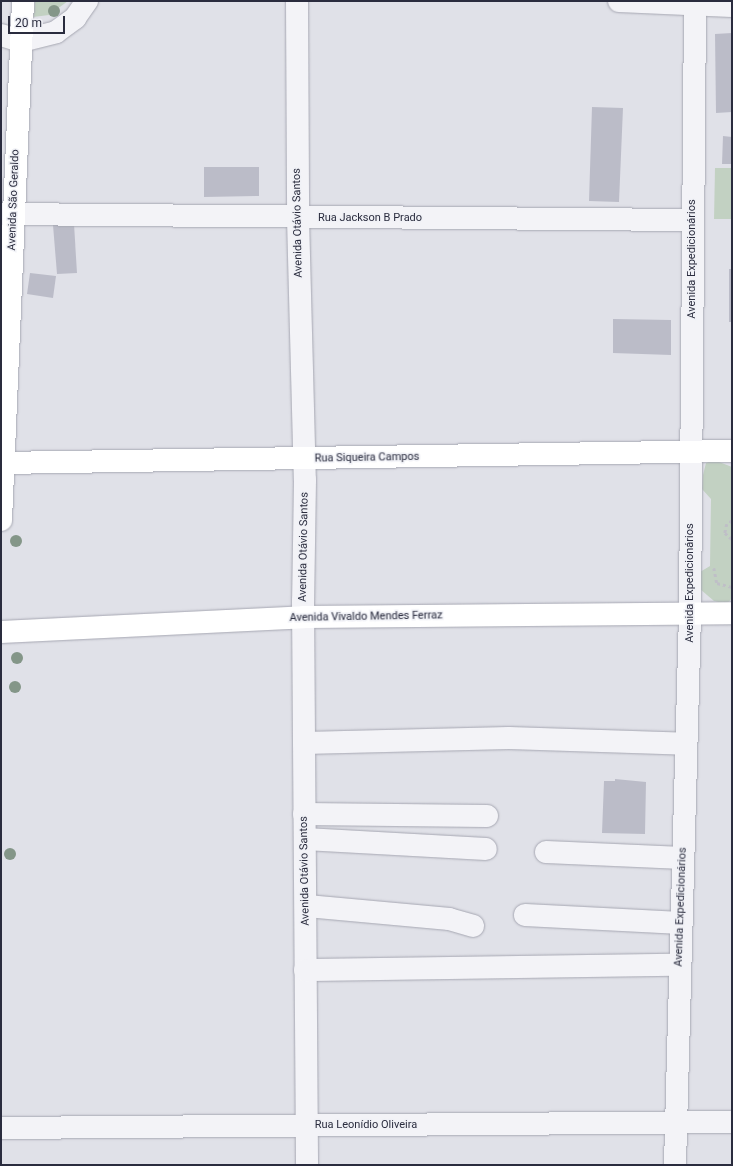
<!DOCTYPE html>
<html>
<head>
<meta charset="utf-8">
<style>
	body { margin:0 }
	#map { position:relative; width:733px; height:1166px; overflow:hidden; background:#e0e1e8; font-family:Roboto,sans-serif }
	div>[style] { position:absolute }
	.green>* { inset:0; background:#c2d1c2 }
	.building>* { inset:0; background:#bbbcc8 }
	.path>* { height:2.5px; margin-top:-1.25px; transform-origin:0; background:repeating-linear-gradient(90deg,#bfbfc7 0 3px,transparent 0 6px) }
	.roads { filter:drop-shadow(0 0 1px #a6a7b2) drop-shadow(0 0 1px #a6a7b2) }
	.minor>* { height:22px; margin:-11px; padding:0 11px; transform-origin:11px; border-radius:11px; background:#f3f3f7 }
	.major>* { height:22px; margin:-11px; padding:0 11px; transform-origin:11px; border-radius:11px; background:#fff }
	.trees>* { width:12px; height:12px; margin:-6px; border-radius:50%; background:#849688 }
	span { translate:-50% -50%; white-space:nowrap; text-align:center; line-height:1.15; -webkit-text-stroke:3px #f0f1f6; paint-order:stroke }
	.street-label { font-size:11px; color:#2a2c3e }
	.frame { position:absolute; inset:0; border:2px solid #2a2c3e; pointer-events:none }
	.scale { position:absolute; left:8px; top:16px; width:57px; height:18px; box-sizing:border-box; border:2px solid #2a2c3e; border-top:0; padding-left:5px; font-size:12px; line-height:14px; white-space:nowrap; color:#2a2c3e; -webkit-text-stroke:3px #f0f1f6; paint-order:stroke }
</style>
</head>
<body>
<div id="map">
	<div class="green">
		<i style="clip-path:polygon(35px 1px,68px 1px,49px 15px,33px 17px)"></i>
		<i style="clip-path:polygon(715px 168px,732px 168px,732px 219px,714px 219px)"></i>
		<i style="clip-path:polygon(714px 460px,732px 467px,732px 598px,727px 604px,714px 601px,700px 589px,700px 572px,710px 566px,711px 499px,702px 489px,703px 475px,706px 463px)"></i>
	</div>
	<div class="building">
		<i style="clip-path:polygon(732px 33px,732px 112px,716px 113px,715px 34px)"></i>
		<i style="clip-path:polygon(592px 107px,623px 108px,619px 202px,589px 201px)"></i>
		<i style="clip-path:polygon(723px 136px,732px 137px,732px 164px,722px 164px)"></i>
		<i style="clip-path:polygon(204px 167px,259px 167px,259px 196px,204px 197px)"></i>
		<i style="clip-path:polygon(74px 224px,77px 273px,57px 274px,53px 225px)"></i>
		<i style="clip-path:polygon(729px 269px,732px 269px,732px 322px,729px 322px)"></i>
		<i style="clip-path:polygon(30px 273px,56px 276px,53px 298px,27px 294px)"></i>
		<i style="clip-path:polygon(613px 319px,671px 320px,671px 355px,613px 353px)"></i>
		<i style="clip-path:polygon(615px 779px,646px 782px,645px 834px,602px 833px,604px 781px,615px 781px)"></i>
	</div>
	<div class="path">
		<i style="left:732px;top:521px;width:6px;rotate:149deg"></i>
		<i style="left:727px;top:524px;width:9px;rotate:103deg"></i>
		<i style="left:725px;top:533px;width:9px;rotate:41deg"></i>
		<i style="left:714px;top:568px;width:15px;rotate:79deg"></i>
		<i style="left:717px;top:583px;width:16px;rotate:15deg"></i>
	</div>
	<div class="roads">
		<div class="minor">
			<i style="left:297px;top:1px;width:217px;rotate:89.7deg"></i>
			<i style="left:298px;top:218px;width:262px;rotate:88.5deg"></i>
			<i style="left:305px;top:480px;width:121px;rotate:90.9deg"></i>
			<i style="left:303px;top:601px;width:564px;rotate:89.59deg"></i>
			<i style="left:619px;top:1px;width:113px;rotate:2.5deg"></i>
			<i style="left:1px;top:35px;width:21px;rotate:17deg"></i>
			<i style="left:21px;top:41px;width:36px;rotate:-14deg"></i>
			<i style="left:56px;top:32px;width:24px;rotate:-36deg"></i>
			<i style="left:75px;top:18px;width:21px;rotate:-55deg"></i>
			<i style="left:1px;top:214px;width:691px;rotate:0.5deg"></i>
			<i style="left:304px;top:743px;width:205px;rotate:-1.4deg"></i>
			<i style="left:509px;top:738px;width:177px;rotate:1.9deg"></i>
			<i style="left:304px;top:814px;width:183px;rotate:0.6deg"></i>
			<i style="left:305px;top:839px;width:181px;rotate:3.2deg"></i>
			<i style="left:546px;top:852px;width:137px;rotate:2.5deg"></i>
			<i style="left:307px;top:906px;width:143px;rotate:5.2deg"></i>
			<i style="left:449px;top:919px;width:25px;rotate:16deg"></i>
			<i style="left:525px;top:915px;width:156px;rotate:2.9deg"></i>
			<i style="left:305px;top:970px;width:375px;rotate:-0.8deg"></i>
			<i style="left:1px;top:1128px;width:731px;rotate:-0.47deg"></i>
			<i style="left:675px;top:1165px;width:551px;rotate:-88.44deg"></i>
			<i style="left:690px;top:614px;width:613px;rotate:-89.53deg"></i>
		</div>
		<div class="major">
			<i style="left:1px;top:463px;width:731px;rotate:-0.94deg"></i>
			<i style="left:1px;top:520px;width:519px;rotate:-87.57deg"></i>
			<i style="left:1px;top:632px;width:303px;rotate:-2.8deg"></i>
			<i style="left:304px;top:617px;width:428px;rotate:-0.5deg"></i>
		</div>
	</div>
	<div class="trees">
		<i style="left:54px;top:11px"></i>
		<i style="left:16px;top:541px"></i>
		<i style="left:17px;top:658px"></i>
		<i style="left:15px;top:687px"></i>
		<i style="left:10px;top:854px"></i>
	</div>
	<div class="street-label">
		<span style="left:14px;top:200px;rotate:-88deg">Avenida São Geraldo</span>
		<span style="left:370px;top:218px">Rua Jackson B Prado</span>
		<span style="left:298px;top:223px;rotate:-91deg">Avenida Otávio Santos</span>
		<span style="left:692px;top:259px;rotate:-90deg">Avenida Expedicionários</span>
		<span style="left:367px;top:458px;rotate:-1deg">Rua Siqueira Campos</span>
		<span style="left:304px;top:547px;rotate:-89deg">Avenida Otávio Santos</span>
		<span style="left:690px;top:583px;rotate:-90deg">Avenida Expedicionários</span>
		<span style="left:366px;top:617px;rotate:-1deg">Avenida Vivaldo Mendes Ferraz</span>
		<span style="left:305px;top:871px;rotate:-91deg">Avenida Otávio Santos</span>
		<span style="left:681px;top:907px;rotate:-88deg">Avenida Expedicionários</span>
		<span style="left:366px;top:1125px">Rua Leonídio Oliveira</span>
	</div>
	<div class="frame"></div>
	<div class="scale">20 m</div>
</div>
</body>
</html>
